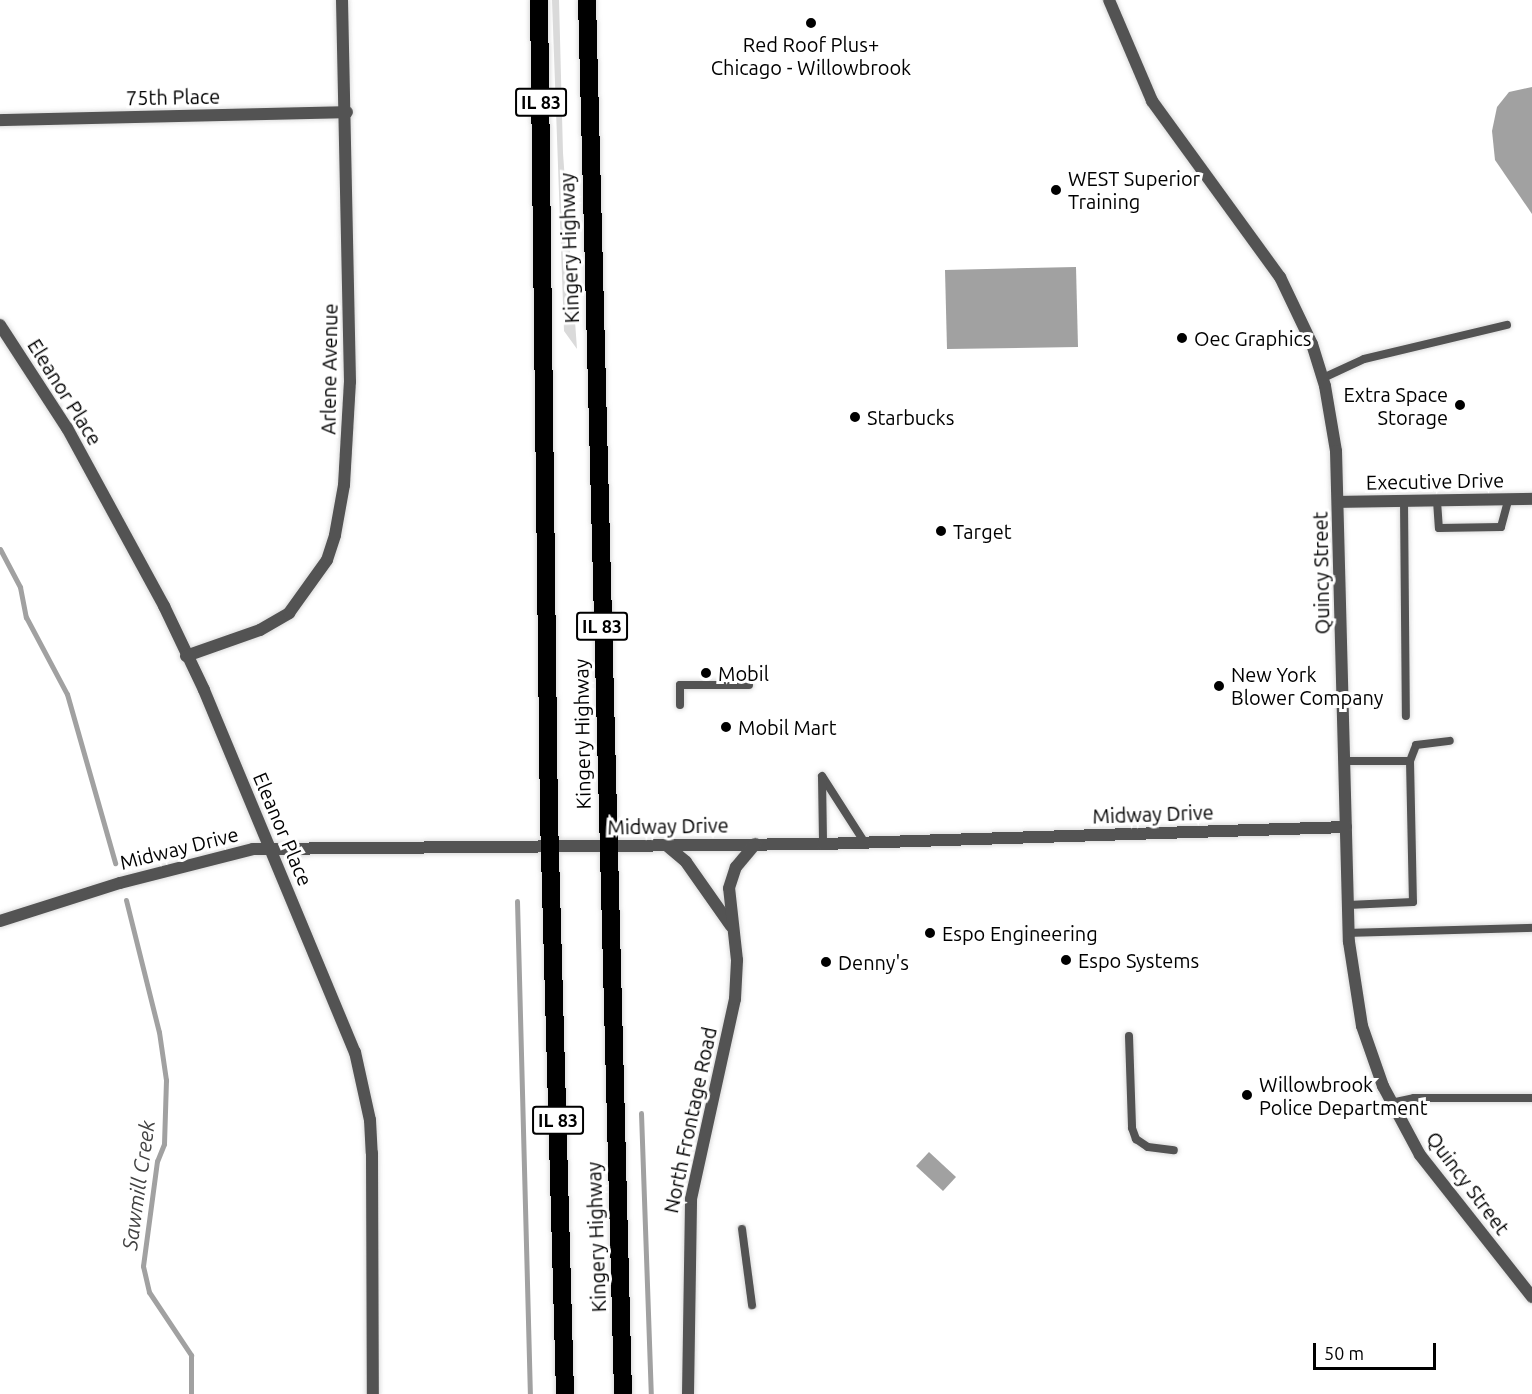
<!DOCTYPE html>
<html>
<head>
<meta charset="utf-8">
<style>
	body { margin:0 }
	#map { position:relative; width:1532px; height:1394px; overflow:hidden; background:#fff; font-family:Ubuntu,sans-serif }
	div>[style] { position:absolute }
	.green>* { inset:0; background:#dadada }
	.water>* { inset:0; background:#a1a1a1 }
	.stream>* { height:5px; margin:-2.5px; padding:0 2.5px; transform-origin:2.5px; border-radius:2.5px; background:#a1a1a1 }
	.roads { filter:drop-shadow(0 0 2px #dbdbdb) drop-shadow(0 0 2px #dbdbdb) }
	.lane>* { height:8px; margin:-4px; padding:0 4px; transform-origin:4px; border-radius:4px; background:#535353 }
	.street>* { height:12px; margin:-6px; padding:0 6px; transform-origin:6px; border-radius:6px; background:#535353 }
	.highway>* { height:18px; margin:-9px; padding:0 9px; transform-origin:9px; border-radius:9px; background:#000 }
	.dots>* { width:16px; height:16px; translate:-50% -50%; box-sizing:border-box; border:3px solid #fff; border-radius:50% }
	span { translate:-50% -50%; white-space:nowrap; text-align:center; line-height:1.15; -webkit-text-stroke:6px #fff; paint-order:stroke }
	.shield-label span { padding:2px 4px; background:#fff; border:2px solid; border-radius:4px; -webkit-text-stroke-width:0 }
	.shield-label { font-size:18px; color:#000; font-weight:700 }
	.poi-label { font-size:20px; color:#000 }
	.left { translate:0 -50%; text-align:left }
	.right { translate:-100% -50%; text-align:right }
	.street-label { font-size:20px; color:#000 }
	.water-label { font-size:21px; color:#424242; font-style:italic }
	.scale { position:absolute; left:1313px; top:1343px; width:123px; height:27px; box-sizing:border-box; border:3px solid #000; border-top:0; padding-left:8px; font-size:18px; line-height:21px; white-space:nowrap; color:#000; -webkit-text-stroke:4px #fff; paint-order:stroke }
</style>
</head>
<body>
<div id="map">
	<div class="green">
		<i style="clip-path:polygon(552px 0,559px 0,563px 153px,577px 349px,564px 331px)"></i>
	</div>
	<div class="water">
		<i style="clip-path:polygon(1532px 87px,1532px 214px,1495px 160px,1492px 131px,1497px 107px,1509px 92px)"></i>
		<i style="clip-path:polygon(1076px 267px,1078px 347px,947px 349px,945px 270px)"></i>
		<i style="clip-path:polygon(929px 1152px,956px 1177px,943px 1191px,916px 1166px)"></i>
	</div>
	<div class="stream">
		<i style="left:0;top:549px;width:43px;rotate:62.2deg"></i>
		<i style="left:20px;top:587px;width:31px;rotate:79deg"></i>
		<i style="left:26px;top:617px;width:87px;rotate:62deg"></i>
		<i style="left:67px;top:694px;width:176px;rotate:74.1deg"></i>
		<i style="left:126px;top:900px;width:136px;rotate:76deg"></i>
		<i style="left:159px;top:1032px;width:49px;rotate:81.7deg"></i>
		<i style="left:166px;top:1080px;width:64px;rotate:91.8deg"></i>
		<i style="left:164px;top:1144px;width:18px;rotate:112deg"></i>
		<i style="left:157px;top:1161px;width:106px;rotate:97.6deg"></i>
		<i style="left:143px;top:1266px;width:27px;rotate:77deg"></i>
		<i style="left:149px;top:1292px;width:76px;rotate:56.3deg"></i>
		<i style="left:191px;top:1355px;width:39px;rotate:90deg"></i>
		<i style="left:517px;top:901px;width:493px;rotate:88.5deg"></i>
		<i style="left:641px;top:1113px;width:281px;rotate:88deg"></i>
	</div>
	<div class="roads">
		<div class="lane">
			<i style="left:1323px;top:378px;width:45px;rotate:-24.9deg"></i>
			<i style="left:1364px;top:359px;width:147px;rotate:-13.4deg"></i>
			<i style="left:1404px;top:501px;width:215px;rotate:89.5deg"></i>
			<i style="left:1437px;top:501px;width:27px;rotate:86deg"></i>
			<i style="left:1439px;top:528px;width:62px;rotate:-0.9deg"></i>
			<i style="left:1501px;top:527px;width:28px;rotate:-75deg"></i>
			<i style="left:680px;top:705px;width:20px;rotate:-90deg"></i>
			<i style="left:680px;top:685px;width:69px"></i>
			<i style="left:1344px;top:761px;width:66px"></i>
			<i style="left:1410px;top:761px;width:141px;rotate:88.8deg"></i>
			<i style="left:1413px;top:902px;width:65px;rotate:177.4deg"></i>
			<i style="left:1410px;top:761px;width:17px;rotate:-69deg"></i>
			<i style="left:1416px;top:745px;width:34px;rotate:-7deg"></i>
			<i style="left:822px;top:776px;width:80px;rotate:57.3deg"></i>
			<i style="left:822px;top:777px;width:67px;rotate:89.1deg"></i>
			<i style="left:1349px;top:933px;width:183px;rotate:-1.6deg"></i>
			<i style="left:1129px;top:1036px;width:92px;rotate:88.1deg"></i>
			<i style="left:1132px;top:1128px;width:12px;rotate:70deg"></i>
			<i style="left:1136px;top:1139px;width:14px;rotate:34deg"></i>
			<i style="left:1148px;top:1147px;width:26px;rotate:7deg"></i>
			<i style="left:1391px;top:1103px;width:24px;rotate:-12deg"></i>
			<i style="left:1414px;top:1098px;width:118px"></i>
			<i style="left:742px;top:1229px;width:77px;rotate:82.5deg"></i>
		</div>
		<div class="street">
			<i style="left:1109px;top:0;width:110px;rotate:66.9deg"></i>
			<i style="left:1152px;top:101px;width:218px;rotate:54deg"></i>
			<i style="left:1280px;top:277px;width:74px;rotate:64.5deg"></i>
			<i style="left:1312px;top:344px;width:44px;rotate:72.8deg"></i>
			<i style="left:1325px;top:386px;width:66px;rotate:80.4deg"></i>
			<i style="left:1336px;top:451px;width:491px;rotate:88.5deg"></i>
			<i style="left:1349px;top:942px;width:85px;rotate:81.2deg"></i>
			<i style="left:1362px;top:1026px;width:64px;rotate:70.7deg"></i>
			<i style="left:1383px;top:1086px;width:78px;rotate:61.8deg"></i>
			<i style="left:1420px;top:1155px;width:181px;rotate:51.7deg"></i>
			<i style="left:0;top:120px;width:347px;rotate:-1.3deg"></i>
			<i style="left:0;top:325px;width:123px;rotate:57deg"></i>
			<i style="left:67px;top:428px;width:203px;rotate:61.4deg"></i>
			<i style="left:164px;top:606px;width:93px;rotate:64.5deg"></i>
			<i style="left:204px;top:690px;width:392px;rotate:67.4deg"></i>
			<i style="left:355px;top:1052px;width:70px;rotate:77.6deg"></i>
			<i style="left:370px;top:1120px;width:33px;rotate:87deg"></i>
			<i style="left:372px;top:1153px;width:241px;rotate:89.8deg"></i>
			<i style="left:1339px;top:502px;width:193px;rotate:-0.9deg"></i>
			<i style="left:186px;top:656px;width:78px;rotate:-19.4deg"></i>
			<i style="left:260px;top:630px;width:34px;rotate:-30deg"></i>
			<i style="left:289px;top:613px;width:65px;rotate:-54.4deg"></i>
			<i style="left:327px;top:560px;width:26px;rotate:-72deg"></i>
			<i style="left:335px;top:535px;width:51px;rotate:-79.8deg"></i>
			<i style="left:344px;top:485px;width:103px;rotate:-86.7deg"></i>
			<i style="left:350px;top:382px;width:382px;rotate:-91.2deg"></i>
			<i style="left:666px;top:845px;width:26px;rotate:40deg"></i>
			<i style="left:686px;top:862px;width:78px;rotate:54.9deg"></i>
			<i style="left:0;top:921px;width:126px;rotate:-17.6deg"></i>
			<i style="left:120px;top:883px;width:137px;rotate:-14.3deg"></i>
			<i style="left:253px;top:849px;width:570px;rotate:-0.5deg"></i>
			<i style="left:823px;top:844px;width:523px;rotate:-1.86deg"></i>
			<i style="left:688px;top:1394px;width:195px;rotate:-89.1deg"></i>
			<i style="left:691px;top:1199px;width:205px;rotate:-77.6deg"></i>
			<i style="left:735px;top:999px;width:39px;rotate:-87deg"></i>
			<i style="left:737px;top:960px;width:72px;rotate:-96.3deg"></i>
			<i style="left:729px;top:888px;width:22px;rotate:-72deg"></i>
			<i style="left:736px;top:867px;width:30px;rotate:-50deg"></i>
		</div>
		<div class="highway">
			<i style="left:539px;top:0;width:817px;rotate:89.3deg"></i>
			<i style="left:549px;top:817px;width:577px;rotate:88.41deg"></i>
			<i style="left:587px;top:0;width:1394px;rotate:88.52deg"></i>
		</div>
	</div>
	<div class="dots">
		<i style="left:811px;top:23px;background:#000"></i>
		<i style="left:1056px;top:190px;background:#000"></i>
		<i style="left:1182px;top:338px;background:#000"></i>
		<i style="left:1460px;top:405px;background:#000"></i>
		<i style="left:855px;top:417px;background:#000"></i>
		<i style="left:941px;top:531px;background:#000"></i>
		<i style="left:706px;top:673px;background:#000"></i>
		<i style="left:1219px;top:686px;background:#000"></i>
		<i style="left:726px;top:727px;background:#000"></i>
		<i style="left:930px;top:933px;background:#000"></i>
		<i style="left:1066px;top:960px;background:#000"></i>
		<i style="left:826px;top:962px;background:#000"></i>
		<i style="left:1247px;top:1095px;background:#000"></i>
	</div>
	<div class="shield-label">
		<span style="left:541px;top:102px">IL 83</span>
		<span style="left:602px;top:626px">IL 83</span>
		<span style="left:558px;top:1120px">IL 83</span>
	</div>
	<div class="poi-label">
		<span style="left:811px;top:56px">Red Roof Plus+<br>Chicago - Willowbrook</span>
		<span class="left" style="left:1068px;top:190px">WEST Superior<br>Training</span>
		<span class="left" style="left:1194px;top:338px">Oec Graphics</span>
		<span class="right" style="left:1448px;top:406px">Extra Space<br>Storage</span>
		<span class="left" style="left:867px;top:417px">Starbucks</span>
		<span class="left" style="left:953px;top:531px">Target</span>
		<span class="left" style="left:718px;top:673px">Mobil</span>
		<span class="left" style="left:1231px;top:686px">New York<br>Blower Company</span>
		<span class="left" style="left:738px;top:727px">Mobil Mart</span>
		<span class="left" style="left:942px;top:933px">Espo Engineering</span>
		<span class="left" style="left:1078px;top:960px">Espo Systems</span>
		<span class="left" style="left:838px;top:962px">Denny's</span>
		<span class="left" style="left:1259px;top:1096px">Willowbrook<br>Police Department</span>
	</div>
	<div class="street-label">
		<span style="left:173px;top:97px;rotate:-1deg">75th Place</span>
		<span style="left:569px;top:248px;rotate:-92deg">Kingery Highway</span>
		<span style="left:329px;top:369px;rotate:-89deg">Arlene Avenue</span>
		<span style="left:65px;top:392px;rotate:58deg">Eleanor Place</span>
		<span style="left:1435px;top:481px;rotate:-1deg">Executive Drive</span>
		<span style="left:1321px;top:573px;rotate:-91deg">Quincy Street</span>
		<span style="left:582px;top:734px;rotate:-91deg">Kingery Highway</span>
		<span style="left:1153px;top:814px;rotate:-2deg">Midway Drive</span>
		<span style="left:668px;top:826px;rotate:-1deg">Midway Drive</span>
		<span style="left:283px;top:829px;rotate:67deg">Eleanor Place</span>
		<span style="left:179px;top:848px;rotate:-14deg">Midway Drive</span>
		<span style="left:690px;top:1120px;rotate:-78deg">North Frontage Road</span>
		<span style="left:1468px;top:1183px;rotate:53deg">Quincy Street</span>
		<span style="left:596px;top:1237px;rotate:-92deg">Kingery Highway</span>
	</div>
	<div class="water-label">
		<span style="left:138px;top:1185px;rotate:-82deg">Sawmill Creek</span>
	</div>
	<div class="scale">50 m</div>
</div>
</body>
</html>
